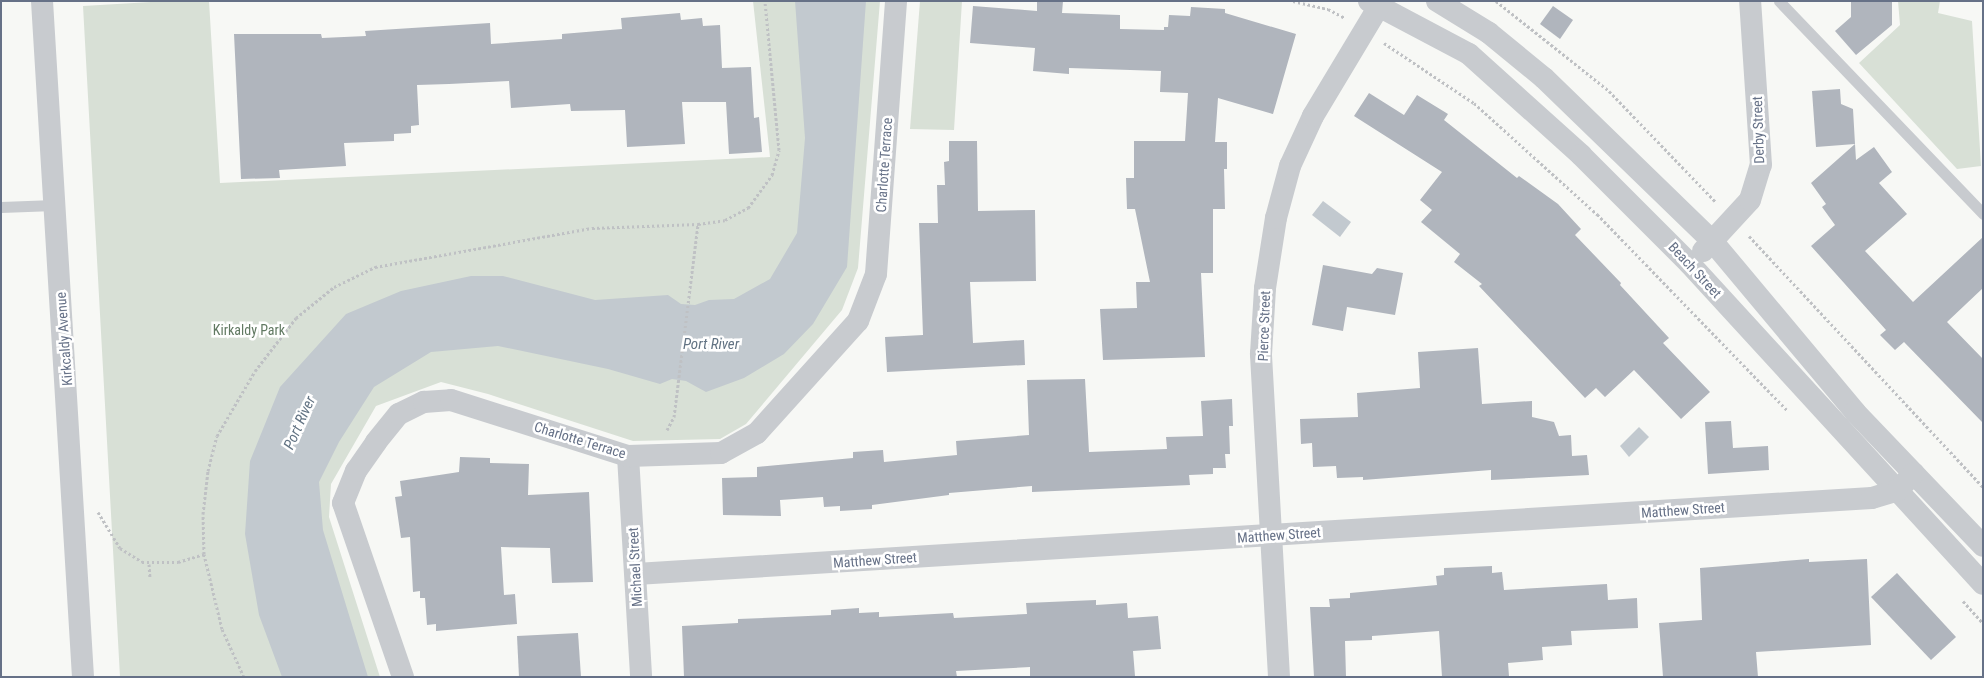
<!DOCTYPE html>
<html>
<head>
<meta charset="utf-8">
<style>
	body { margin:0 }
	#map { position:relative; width:1984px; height:678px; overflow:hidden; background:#f7f8f5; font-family:"Roboto Condensed",sans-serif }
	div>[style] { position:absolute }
	.green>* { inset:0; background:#d8e0d6 }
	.water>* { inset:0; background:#c2c9cf }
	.building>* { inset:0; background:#b0b5bd }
	.path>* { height:3px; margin-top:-1.5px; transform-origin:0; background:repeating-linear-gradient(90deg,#bfc1c4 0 2.5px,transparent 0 5px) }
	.service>* { height:11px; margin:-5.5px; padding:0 5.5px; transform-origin:5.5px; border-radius:5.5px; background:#c8cbcf }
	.minor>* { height:22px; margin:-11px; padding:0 11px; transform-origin:11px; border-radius:11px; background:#c8cbcf }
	span { translate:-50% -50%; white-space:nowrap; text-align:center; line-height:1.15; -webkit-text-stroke:5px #fff; paint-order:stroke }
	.street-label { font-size:14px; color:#667187 }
	.park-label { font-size:14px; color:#617962 }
	.water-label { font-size:15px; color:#627383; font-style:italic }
	.frame { position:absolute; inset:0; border:2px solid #667187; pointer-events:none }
</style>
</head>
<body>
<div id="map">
	<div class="green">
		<i style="clip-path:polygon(168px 1px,209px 1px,220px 183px,770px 157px,753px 1px,880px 1px,858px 268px,842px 310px,746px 424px,720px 439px,633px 441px,488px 394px,441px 382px,376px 406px,331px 484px,329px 517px,380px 677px,120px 677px,83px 6px)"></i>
		<i style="clip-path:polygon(920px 1px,962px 1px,954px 130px,910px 129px)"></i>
		<i style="clip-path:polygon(1898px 1px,1940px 1px,1938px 13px,1972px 21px,1981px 166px,1957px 169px,1859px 63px,1900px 25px)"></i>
	</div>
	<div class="water">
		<i style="clip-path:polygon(795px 1px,866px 1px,847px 267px,813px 324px,784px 354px,744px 378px,706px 392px,686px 381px,672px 379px,660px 384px,608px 369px,498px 346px,431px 352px,374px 387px,339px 442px,319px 482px,323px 530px,368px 677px,282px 677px,259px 615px,245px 534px,250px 461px,280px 387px,346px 314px,401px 291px,471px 276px,503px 276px,595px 300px,668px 295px,681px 304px,695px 305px,709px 300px,734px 299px,770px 279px,797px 233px,805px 138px)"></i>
		<i style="clip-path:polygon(1323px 201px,1351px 222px,1340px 237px,1312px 215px)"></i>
		<i style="clip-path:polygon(1639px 427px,1649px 437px,1629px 457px,1620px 446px)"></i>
	</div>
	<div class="building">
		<i style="clip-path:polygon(1037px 1px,1063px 1px,1062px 13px,1120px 15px,1120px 29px,1164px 30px,1164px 27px,1168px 27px,1169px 15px,1190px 16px,1191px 7px,1225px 9px,1225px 13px,1296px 34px,1273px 114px,1218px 98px,1215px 142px,1227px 142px,1227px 169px,1224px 169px,1225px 209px,1213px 209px,1213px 273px,1201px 273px,1205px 357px,1103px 360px,1100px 309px,1137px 308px,1136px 282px,1150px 282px,1135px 209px,1127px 209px,1126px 178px,1134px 178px,1134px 141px,1185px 141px,1188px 93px,1160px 92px,1161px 71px,1069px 68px,1069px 74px,1033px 71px,1035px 48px,970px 43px,973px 6px,1037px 11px)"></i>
		<i style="clip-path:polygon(1851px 1px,1892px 1px,1892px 25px,1856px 55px,1835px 31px,1851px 17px)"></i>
		<i style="clip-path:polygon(1553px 6px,1573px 20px,1560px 39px,1540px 24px)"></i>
		<i style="clip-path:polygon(680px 13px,681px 20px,702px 18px,703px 26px,720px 25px,722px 68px,751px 67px,754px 118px,759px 117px,762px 152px,729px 154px,726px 102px,682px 102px,685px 144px,627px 147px,625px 110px,571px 111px,570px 104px,511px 108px,509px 81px,449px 84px,417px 85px,419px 125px,411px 126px,411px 133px,394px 134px,394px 141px,344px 143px,346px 166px,279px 170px,280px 178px,241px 179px,234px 34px,321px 34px,322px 38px,366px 36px,365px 31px,490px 23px,491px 44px,562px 39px,562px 34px,622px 29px,621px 18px)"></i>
		<i style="clip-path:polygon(1840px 89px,1841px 104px,1853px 109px,1855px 144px,1816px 147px,1812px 91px)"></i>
		<i style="clip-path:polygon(1369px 93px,1404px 115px,1417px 95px,1448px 114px,1444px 120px,1517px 178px,1519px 176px,1558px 204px,1581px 229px,1575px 235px,1621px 283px,1620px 285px,1669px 338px,1663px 343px,1710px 392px,1681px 419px,1634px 370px,1605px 397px,1596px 388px,1585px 398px,1479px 286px,1482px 284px,1454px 262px,1460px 254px,1421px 222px,1432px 210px,1420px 200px,1442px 172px,1354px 116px)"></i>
		<i style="clip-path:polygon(949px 141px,977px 141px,978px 211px,1035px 210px,1036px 281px,970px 282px,973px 343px,1024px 340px,1025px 365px,887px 372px,885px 337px,923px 335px,919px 223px,938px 223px,937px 185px,945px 185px,944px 162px,949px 161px)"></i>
		<i style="clip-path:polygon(1855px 144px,1856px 160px,1874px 147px,1892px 172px,1879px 183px,1907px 214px,1865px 251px,1913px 302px,1983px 237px,1983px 288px,1947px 322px,1983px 359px,1983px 423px,1904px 342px,1895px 350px,1880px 335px,1886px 330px,1811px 246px,1835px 225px,1822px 207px,1826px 204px,1811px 183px)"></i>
		<i style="clip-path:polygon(1323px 265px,1372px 274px,1377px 268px,1403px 273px,1395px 315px,1347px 307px,1343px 331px,1312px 325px)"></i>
		<i style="clip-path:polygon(1478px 348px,1482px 404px,1532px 401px,1532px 417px,1554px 422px,1559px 436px,1571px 435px,1572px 456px,1587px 455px,1589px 475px,1491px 480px,1491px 470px,1363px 480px,1363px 477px,1337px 478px,1336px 466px,1313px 467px,1312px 443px,1301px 444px,1300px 419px,1358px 417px,1357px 393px,1420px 388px,1418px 352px)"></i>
		<i style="clip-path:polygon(1085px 379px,1089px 452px,1167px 449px,1166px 437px,1203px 436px,1201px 401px,1232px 399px,1233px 426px,1229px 426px,1230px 454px,1225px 454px,1226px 468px,1213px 468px,1213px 474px,1189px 475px,1190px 485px,1032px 492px,1032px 486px,949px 493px,949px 495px,872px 505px,872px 509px,840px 511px,840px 506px,824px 507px,823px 497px,780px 500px,781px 516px,723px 515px,722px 478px,757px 477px,757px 467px,853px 458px,853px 452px,883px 450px,884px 462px,957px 455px,956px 441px,1029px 435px,1027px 380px)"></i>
		<i style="clip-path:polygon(1731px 421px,1733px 448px,1768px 446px,1769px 470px,1708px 474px,1705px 422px)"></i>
		<i style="clip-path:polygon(460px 457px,490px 458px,490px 463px,529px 464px,528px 495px,589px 492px,593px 582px,552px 583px,550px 548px,501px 547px,504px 595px,515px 594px,517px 624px,436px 631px,436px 624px,427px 625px,425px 598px,420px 598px,420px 591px,413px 592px,410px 537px,401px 538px,395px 497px,402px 496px,400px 481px,459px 472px)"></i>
		<i style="clip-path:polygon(1809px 559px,1809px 562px,1867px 559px,1871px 645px,1756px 652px,1758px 677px,1663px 677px,1659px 623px,1702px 620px,1700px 568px)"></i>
		<i style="clip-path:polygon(1492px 566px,1492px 573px,1502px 572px,1504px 590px,1607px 584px,1608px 600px,1637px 598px,1638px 628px,1571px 631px,1572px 645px,1542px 647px,1543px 660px,1508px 663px,1509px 676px,1493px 677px,1442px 677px,1439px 631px,1372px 636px,1372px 640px,1345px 641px,1346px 677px,1314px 677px,1310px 607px,1330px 607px,1329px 599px,1350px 598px,1350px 593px,1437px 585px,1436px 576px,1444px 575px,1444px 568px)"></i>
		<i style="clip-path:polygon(1897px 573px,1956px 637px,1931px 660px,1871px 597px)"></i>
		<i style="clip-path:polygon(1096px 600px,1096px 605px,1127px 603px,1128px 618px,1158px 616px,1161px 649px,1133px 651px,1135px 676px,1030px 677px,1030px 667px,956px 671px,957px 677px,684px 677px,682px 626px,738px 623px,738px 619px,831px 615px,831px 610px,859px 608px,859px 613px,879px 612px,879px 617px,953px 613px,954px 618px,1027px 614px,1026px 603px)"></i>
		<i style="clip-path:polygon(578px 633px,581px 677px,519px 677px,517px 636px)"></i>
	</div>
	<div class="path">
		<i style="left:1293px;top:1px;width:36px;rotate:13deg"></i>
		<i style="left:1328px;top:9px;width:19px;rotate:28deg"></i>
		<i style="left:1496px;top:1px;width:144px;rotate:38.5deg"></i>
		<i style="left:1609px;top:91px;width:154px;rotate:46.1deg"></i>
		<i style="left:1384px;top:43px;width:108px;rotate:33.7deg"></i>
		<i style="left:1474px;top:103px;width:166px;rotate:42.1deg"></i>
		<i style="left:1597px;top:214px;width:274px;rotate:45.9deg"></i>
		<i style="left:1749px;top:236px;width:343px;rotate:47deg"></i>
		<i style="left:667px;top:430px;width:15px;rotate:-62deg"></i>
		<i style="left:674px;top:417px;width:194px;rotate:-82.9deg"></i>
		<i style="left:98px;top:512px;width:42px;rotate:58.6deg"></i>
		<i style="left:120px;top:548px;width:26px;rotate:32deg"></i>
		<i style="left:142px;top:562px;width:36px"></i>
		<i style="left:178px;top:562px;width:27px;rotate:-17deg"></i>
		<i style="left:149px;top:564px;width:13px;rotate:86deg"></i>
		<i style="left:1963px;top:601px;width:30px;rotate:48deg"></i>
		<i style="left:244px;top:677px;width:53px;rotate:-114.6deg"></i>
		<i style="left:222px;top:629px;width:77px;rotate:-103.5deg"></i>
		<i style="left:204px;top:554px;width:40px;rotate:-91.4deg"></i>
		<i style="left:203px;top:514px;width:43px;rotate:-83.4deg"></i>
		<i style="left:208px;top:471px;width:36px;rotate:-76deg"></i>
		<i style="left:217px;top:436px;width:75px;rotate:-59.7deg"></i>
		<i style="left:255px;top:371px;width:67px;rotate:-52.3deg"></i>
		<i style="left:296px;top:318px;width:49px;rotate:-39.2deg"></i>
		<i style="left:334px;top:287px;width:46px;rotate:-26deg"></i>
		<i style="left:375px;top:267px;width:220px;rotate:-10.2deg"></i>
		<i style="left:592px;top:228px;width:106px;rotate:-2.2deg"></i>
		<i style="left:698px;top:224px;width:27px;rotate:-8deg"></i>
		<i style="left:725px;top:220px;width:26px;rotate:-28deg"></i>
		<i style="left:748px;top:208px;width:41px;rotate:-54deg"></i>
		<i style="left:772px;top:175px;width:26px;rotate:-74deg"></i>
		<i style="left:779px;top:150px;width:150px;rotate:-95.4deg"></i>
	</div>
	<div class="service">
		<i style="left:1779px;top:1px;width:295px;rotate:46.2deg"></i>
		<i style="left:1px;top:207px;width:53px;rotate:-2.2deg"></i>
	</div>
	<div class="minor">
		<i style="left:42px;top:1px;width:677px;rotate:86.53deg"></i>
		<i style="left:1369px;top:1px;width:113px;rotate:27.9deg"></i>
		<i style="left:1469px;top:54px;width:151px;rotate:42deg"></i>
		<i style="left:1581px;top:155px;width:153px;rotate:45deg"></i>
		<i style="left:1689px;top:263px;width:435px;rotate:47.5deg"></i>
		<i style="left:1437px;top:1px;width:61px;rotate:31.6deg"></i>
		<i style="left:1489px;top:33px;width:71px;rotate:39.3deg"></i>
		<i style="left:1544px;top:78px;width:235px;rotate:44.1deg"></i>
		<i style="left:1713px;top:242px;width:222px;rotate:50.1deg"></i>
		<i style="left:1855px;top:412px;width:185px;rotate:46.3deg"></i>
		<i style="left:1703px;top:251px;width:69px;rotate:-47.3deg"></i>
		<i style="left:1750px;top:200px;width:37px;rotate:-73deg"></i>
		<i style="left:1761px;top:165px;width:164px;rotate:-93.8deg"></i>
		<i style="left:628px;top:456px;width:221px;rotate:86.6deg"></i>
		<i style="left:636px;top:574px;width:1238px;rotate:-3.52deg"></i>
		<i style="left:1872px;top:498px;width:27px;rotate:-17deg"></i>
		<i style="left:1898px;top:490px;width:23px;rotate:-47deg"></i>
		<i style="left:403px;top:677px;width:184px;rotate:-109deg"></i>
		<i style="left:343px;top:503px;width:35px;rotate:-68deg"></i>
		<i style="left:356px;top:471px;width:35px;rotate:-55deg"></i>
		<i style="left:376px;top:442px;width:36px;rotate:-51deg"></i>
		<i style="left:399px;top:414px;width:28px;rotate:-26deg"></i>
		<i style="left:424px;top:402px;width:27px;rotate:-4deg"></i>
		<i style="left:451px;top:400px;width:186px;rotate:17.6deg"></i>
		<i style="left:628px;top:456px;width:93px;rotate:-1.8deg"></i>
		<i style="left:721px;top:453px;width:41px;rotate:-29.1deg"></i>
		<i style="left:757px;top:433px;width:151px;rotate:-48deg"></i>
		<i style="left:858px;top:321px;width:50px;rotate:-69deg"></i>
		<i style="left:876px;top:274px;width:274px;rotate:-85.8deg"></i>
		<i style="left:1279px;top:677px;width:324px;rotate:-93.2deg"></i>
		<i style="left:1261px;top:354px;width:66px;rotate:-86.5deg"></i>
		<i style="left:1265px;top:288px;width:71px;rotate:-81.1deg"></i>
		<i style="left:1276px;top:218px;width:54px;rotate:-74.9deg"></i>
		<i style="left:1290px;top:166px;width:55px;rotate:-65.3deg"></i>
		<i style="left:1313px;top:116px;width:134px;rotate:-59deg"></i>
	</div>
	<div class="street-label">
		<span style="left:1758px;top:130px;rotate:-92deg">Derby Street</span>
		<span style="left:884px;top:165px;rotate:-86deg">Charlotte Terrace</span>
		<span style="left:1695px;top:270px;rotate:47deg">Beach Street</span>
		<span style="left:1264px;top:326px;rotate:-88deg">Pierce Street</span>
		<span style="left:64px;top:339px;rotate:-94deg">Kirkcaldy Avenue</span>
		<span style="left:580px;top:440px;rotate:17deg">Charlotte Terrace</span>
		<span style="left:1683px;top:510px;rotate:-4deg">Matthew Street</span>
		<span style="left:1279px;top:535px;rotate:-4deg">Matthew Street</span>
		<span style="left:875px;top:560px;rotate:-4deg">Matthew Street</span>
		<span style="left:635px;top:567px;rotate:-93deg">Michael Street</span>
	</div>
	<div class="park-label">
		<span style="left:249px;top:330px">Kirkaldy Park</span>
	</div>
	<div class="water-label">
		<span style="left:711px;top:345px">Port River</span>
		<span style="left:300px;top:423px;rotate:-66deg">Port River</span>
	</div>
	<div class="frame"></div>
</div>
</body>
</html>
